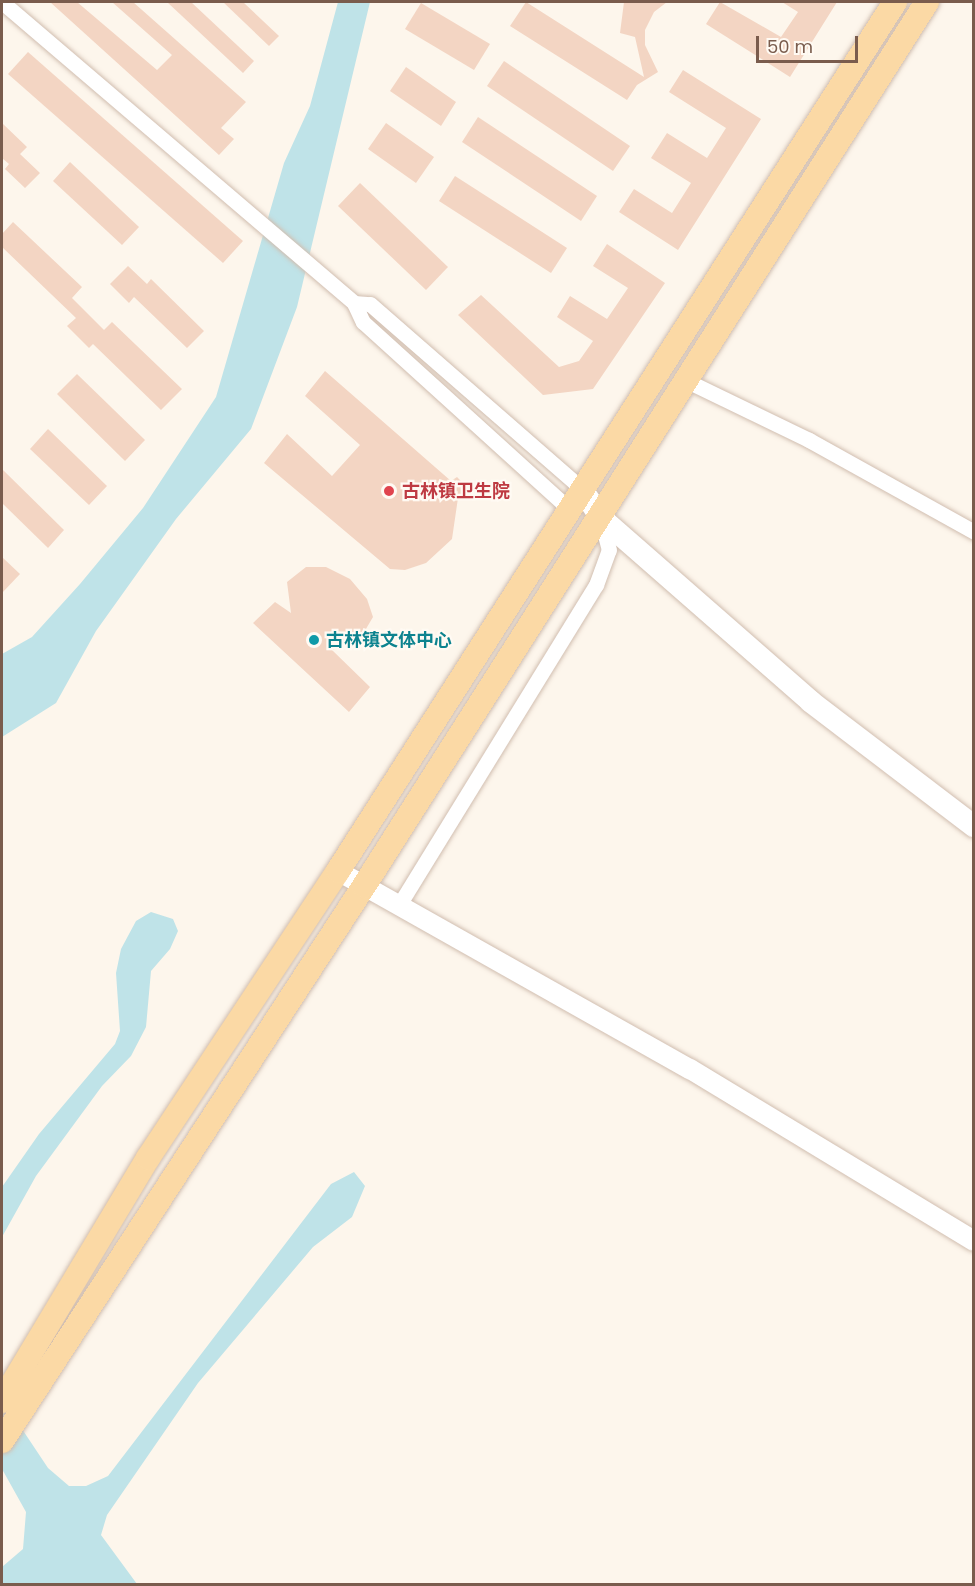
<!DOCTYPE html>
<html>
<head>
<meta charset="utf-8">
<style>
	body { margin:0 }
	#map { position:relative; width:975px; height:1586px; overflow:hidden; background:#fdf6ec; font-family:Poppins,"Noto Sans SC",sans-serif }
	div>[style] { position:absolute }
	.water>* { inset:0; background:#bfe3e8 }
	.building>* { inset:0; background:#f3d5c3 }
	.roads { filter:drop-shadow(0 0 2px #d1beb0) drop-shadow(0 0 2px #d1beb0) }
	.minor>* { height:15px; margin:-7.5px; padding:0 7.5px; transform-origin:7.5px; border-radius:7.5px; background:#fff }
	.tertiary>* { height:20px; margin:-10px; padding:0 10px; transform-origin:10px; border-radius:10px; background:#fff }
	.secondary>* { height:22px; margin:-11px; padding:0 11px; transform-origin:11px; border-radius:11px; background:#fff }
	.primary>* { height:24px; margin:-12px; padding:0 12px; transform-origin:12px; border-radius:12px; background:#fbd9a5 }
	.dots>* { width:16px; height:16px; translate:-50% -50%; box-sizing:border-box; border:3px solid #fffaf3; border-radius:50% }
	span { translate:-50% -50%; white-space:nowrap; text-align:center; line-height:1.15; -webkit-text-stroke:4.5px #fffaf3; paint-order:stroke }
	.health-label { font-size:18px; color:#be3a42; font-weight:700 }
	.left { translate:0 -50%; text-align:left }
	.culture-label { font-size:18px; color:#0d838f; font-weight:700 }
	.frame { position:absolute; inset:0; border:3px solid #7a5c4d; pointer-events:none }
	.scale { position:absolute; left:756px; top:36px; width:102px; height:27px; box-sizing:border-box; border:3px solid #7a5c4d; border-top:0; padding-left:8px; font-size:18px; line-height:21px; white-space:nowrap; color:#7a5c4d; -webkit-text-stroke:4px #fffaf3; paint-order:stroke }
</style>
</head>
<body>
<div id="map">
	<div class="water">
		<i style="clip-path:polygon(338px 2px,370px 2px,297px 307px,251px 429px,176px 519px,96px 631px,56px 703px,2px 737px,2px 654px,32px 637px,80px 584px,143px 508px,216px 397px,284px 163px,310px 106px)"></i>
		<i style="clip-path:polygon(151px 912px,173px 919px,178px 931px,170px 949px,151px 971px,146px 1027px,131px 1056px,102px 1086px,36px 1176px,2px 1237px,2px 1187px,39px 1134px,115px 1044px,120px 1031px,116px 973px,121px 949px,136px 921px)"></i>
		<i style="clip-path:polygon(354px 1172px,365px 1186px,352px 1217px,313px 1247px,198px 1383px,107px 1515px,101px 1535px,137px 1584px,2px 1584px,2px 1567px,23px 1549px,26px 1512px,2px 1469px,2px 1399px,48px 1468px,69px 1486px,86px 1486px,108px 1476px,331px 1184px)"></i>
	</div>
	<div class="building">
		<i style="clip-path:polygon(50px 2px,77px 2px,157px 70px,172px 55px,112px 2px,133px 2px,246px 102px,221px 128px,234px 139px,219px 155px)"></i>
		<i style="clip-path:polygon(167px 2px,191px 2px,254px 61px,243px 73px)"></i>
		<i style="clip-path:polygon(223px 2px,243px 2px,279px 36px,269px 46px)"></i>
		<i style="clip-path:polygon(526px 2px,644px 77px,635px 37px,620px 33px,624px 2px,667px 2px,654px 12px,645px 30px,645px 45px,658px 72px,637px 85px,627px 100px,510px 26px)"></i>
		<i style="clip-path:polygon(720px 2px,781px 37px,798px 12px,782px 2px,837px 2px,790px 77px,706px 24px)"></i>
		<i style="clip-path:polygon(421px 3px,490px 44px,474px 70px,405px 29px)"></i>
		<i style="clip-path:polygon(28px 52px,243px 241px,223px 263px,8px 74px)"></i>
		<i style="clip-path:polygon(504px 61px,630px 146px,613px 171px,487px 86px)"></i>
		<i style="clip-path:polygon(406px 67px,456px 102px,441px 126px,390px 91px)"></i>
		<i style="clip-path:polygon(683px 70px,761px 119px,678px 250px,619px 212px,634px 189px,672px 213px,691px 183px,651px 158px,667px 133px,707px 158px,726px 128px,669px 92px)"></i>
		<i style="clip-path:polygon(478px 117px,597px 196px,581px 221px,462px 142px)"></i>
		<i style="clip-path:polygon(2px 123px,27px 147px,20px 154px,40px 173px,25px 188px,5px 169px,9px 164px,2px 158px)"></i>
		<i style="clip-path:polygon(386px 123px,434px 157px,416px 183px,368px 149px)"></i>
		<i style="clip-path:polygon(70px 162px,139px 227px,122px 245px,53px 181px)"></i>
		<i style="clip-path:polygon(455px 176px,567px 248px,551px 273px,439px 201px)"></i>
		<i style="clip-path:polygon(360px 183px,448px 267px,426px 290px,338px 206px)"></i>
		<i style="clip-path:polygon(13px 222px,82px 287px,72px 298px,104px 330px,112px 322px,182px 389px,161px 410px,93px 344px,89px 348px,67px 326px,76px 318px,2px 247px,2px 234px)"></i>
		<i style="clip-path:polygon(607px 244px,665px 283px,593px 389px,543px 395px,458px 315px,481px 295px,559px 367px,579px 361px,593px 341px,557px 317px,570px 296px,607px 319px,628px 288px,593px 266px)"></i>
		<i style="clip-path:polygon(128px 266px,147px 284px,151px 279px,204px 331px,187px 348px,134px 297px,129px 303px,110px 284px)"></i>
		<i style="clip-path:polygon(325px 371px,451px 481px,457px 477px,468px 488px,458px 498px,452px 539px,426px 563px,405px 570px,390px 569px,264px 463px,287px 434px,332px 476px,360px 445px,305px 396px)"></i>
		<i style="clip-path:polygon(77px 374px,145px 440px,125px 461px,57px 394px)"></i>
		<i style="clip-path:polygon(48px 429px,107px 486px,89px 505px,30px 449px)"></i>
		<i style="clip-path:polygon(2px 469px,64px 530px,48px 548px,2px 503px)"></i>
		<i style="clip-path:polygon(2px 557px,20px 574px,2px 593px)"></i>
		<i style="clip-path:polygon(306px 567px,326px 567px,350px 579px,367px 599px,373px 617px,360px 639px,332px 650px,370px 687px,349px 712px,253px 623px,275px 602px,291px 613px,287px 582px)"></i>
	</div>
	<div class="roads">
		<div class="minor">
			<i style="left:2px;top:2px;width:463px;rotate:40.5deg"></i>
			<i style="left:354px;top:303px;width:16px;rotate:4deg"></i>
			<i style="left:370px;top:304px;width:281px;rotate:41.1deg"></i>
			<i style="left:354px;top:303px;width:21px;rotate:65deg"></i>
			<i style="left:363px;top:322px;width:278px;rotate:42.2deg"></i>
			<i style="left:683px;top:379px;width:140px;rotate:25.8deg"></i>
			<i style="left:809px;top:440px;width:189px;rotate:29.1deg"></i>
			<i style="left:399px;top:905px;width:376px;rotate:-58.4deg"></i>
			<i style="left:596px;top:585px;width:37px;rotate:-70deg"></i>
			<i style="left:609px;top:550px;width:34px;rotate:-105deg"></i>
		</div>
		<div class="tertiary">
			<i style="left:338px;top:871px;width:404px;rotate:29.4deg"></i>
			<i style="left:690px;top:1069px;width:332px;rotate:31.2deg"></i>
		</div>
		<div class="secondary">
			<i style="left:582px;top:489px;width:33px;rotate:57deg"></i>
			<i style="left:600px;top:517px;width:281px;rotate:41.2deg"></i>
			<i style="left:811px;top:702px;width:205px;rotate:37.3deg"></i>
		</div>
		<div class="primary">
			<i style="left:2px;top:1401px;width:283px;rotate:-59deg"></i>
			<i style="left:148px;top:1158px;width:344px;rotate:-56.5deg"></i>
			<i style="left:338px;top:871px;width:1032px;rotate:-57.34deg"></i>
			<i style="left:2px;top:1441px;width:663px;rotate:-56.89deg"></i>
			<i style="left:364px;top:886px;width:1048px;rotate:-57.51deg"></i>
		</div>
	</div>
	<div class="dots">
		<i style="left:389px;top:491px;background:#e0444e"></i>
		<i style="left:314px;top:640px;background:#0f9aa8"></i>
	</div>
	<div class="health-label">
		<span class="left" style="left:402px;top:491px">古林镇卫生院</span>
	</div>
	<div class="culture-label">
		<span class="left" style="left:326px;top:640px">古林镇文体中心</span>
	</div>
	<div class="frame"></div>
	<div class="scale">50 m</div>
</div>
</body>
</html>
